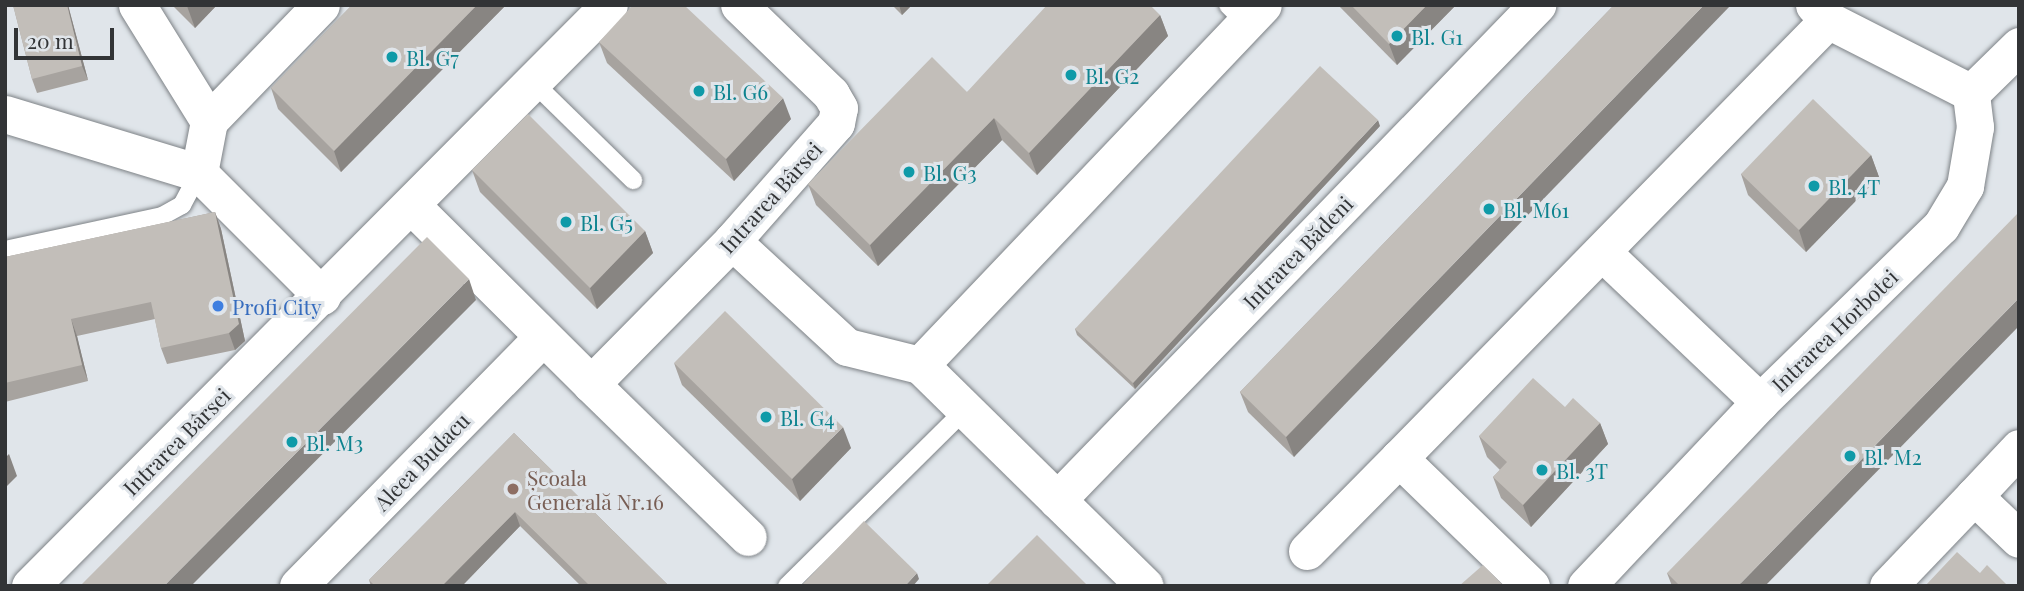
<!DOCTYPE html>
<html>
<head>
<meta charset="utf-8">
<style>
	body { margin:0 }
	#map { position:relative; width:2024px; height:591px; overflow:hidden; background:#e0e5ea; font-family:"Playfair Display",serif }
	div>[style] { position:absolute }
	.roads { filter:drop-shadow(0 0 2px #7d8286) drop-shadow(0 0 2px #7d8286) }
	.service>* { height:18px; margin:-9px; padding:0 9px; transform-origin:9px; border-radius:9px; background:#fff }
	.minor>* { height:37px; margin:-18.5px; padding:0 18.5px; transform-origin:18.5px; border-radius:18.5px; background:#fff }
	.wall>* { inset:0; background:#a7a39f }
	.shaded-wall>* { inset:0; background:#888582 }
	.building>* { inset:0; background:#c2beb9 }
	.dots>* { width:19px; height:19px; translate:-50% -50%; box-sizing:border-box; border:4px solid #e0e5ea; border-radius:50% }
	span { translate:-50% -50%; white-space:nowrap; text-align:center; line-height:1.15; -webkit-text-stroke:6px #e0e5ea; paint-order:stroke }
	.culture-label { font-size:21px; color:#0d838f }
	.left { translate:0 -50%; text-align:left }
	.street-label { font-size:21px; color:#323436 }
	.shop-label { font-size:21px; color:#366cbe }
	.education-label { font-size:21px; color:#785e54 }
	.frame { position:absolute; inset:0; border:7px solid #323436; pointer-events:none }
	.scale { position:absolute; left:14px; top:28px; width:100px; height:32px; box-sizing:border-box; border:4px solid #323436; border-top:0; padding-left:9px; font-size:21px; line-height:24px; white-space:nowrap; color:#323436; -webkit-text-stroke:5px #e0e5ea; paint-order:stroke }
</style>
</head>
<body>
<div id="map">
	<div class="roads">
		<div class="service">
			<i style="left:1228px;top:5px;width:25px;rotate:45deg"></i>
			<i style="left:534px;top:83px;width:139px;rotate:44.4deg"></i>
			<i style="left:5px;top:250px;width:161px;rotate:-12.2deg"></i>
			<i style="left:162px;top:216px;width:23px;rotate:-29deg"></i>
			<i style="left:182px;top:205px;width:36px;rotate:-62deg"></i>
			<i style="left:787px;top:586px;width:250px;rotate:-44.7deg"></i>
		</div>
		<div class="minor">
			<i style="left:137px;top:5px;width:137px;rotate:58.2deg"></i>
			<i style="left:1814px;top:5px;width:21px;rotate:47deg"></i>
			<i style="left:1828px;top:20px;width:161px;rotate:27deg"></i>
			<i style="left:1971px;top:93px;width:67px;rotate:-44.4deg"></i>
			<i style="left:5px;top:114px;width:203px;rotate:16.9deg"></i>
			<i style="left:199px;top:173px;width:174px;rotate:45deg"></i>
			<i style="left:199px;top:173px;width:53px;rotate:-79.1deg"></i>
			<i style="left:209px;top:121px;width:161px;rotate:-46deg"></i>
			<i style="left:412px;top:206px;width:252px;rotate:44.8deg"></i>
			<i style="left:591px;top:384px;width:201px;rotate:-45.4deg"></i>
			<i style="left:732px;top:241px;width:157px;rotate:-48.6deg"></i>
			<i style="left:836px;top:123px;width:15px;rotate:-79deg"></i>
			<i style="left:839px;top:108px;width:16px;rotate:-120deg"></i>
			<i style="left:831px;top:94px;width:128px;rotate:-135.9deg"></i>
			<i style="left:732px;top:241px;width:156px;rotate:42.7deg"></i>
			<i style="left:847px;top:347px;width:75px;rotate:13.9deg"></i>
			<i style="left:920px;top:365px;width:315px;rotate:44.5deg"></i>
			<i style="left:1602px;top:252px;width:218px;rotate:43.5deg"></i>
			<i style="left:920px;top:365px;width:497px;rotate:-46.4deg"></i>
			<i style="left:591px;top:384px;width:219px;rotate:44.3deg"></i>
			<i style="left:1974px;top:496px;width:66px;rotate:-46.8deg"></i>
			<i style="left:1057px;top:500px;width:690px;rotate:-45.88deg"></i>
			<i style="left:1307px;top:551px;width:131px;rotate:-45.3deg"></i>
			<i style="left:30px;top:586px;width:820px;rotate:-45.1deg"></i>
			<i style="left:298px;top:586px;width:349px;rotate:-45.5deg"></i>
			<i style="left:1531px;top:586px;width:184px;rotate:-135.9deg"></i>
			<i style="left:1399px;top:458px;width:613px;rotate:-45.59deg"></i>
			<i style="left:1586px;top:586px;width:253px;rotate:-46.6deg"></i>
			<i style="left:1760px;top:402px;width:252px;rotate:-44.2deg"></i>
			<i style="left:1941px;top:226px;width:47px;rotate:-59deg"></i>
			<i style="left:1965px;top:186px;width:60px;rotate:-80.4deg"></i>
			<i style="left:1975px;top:127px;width:34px;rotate:-97deg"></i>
			<i style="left:1888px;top:586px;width:124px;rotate:-46.3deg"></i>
			<i style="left:1974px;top:496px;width:62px;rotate:43.7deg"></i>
		</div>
	</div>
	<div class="wall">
		<i style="clip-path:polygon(13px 5px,68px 5px,88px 80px,37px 93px,32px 79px)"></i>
		<i style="clip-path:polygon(172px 5px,217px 5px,195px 28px)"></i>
		<i style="clip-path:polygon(352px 5px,506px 5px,341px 172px,278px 109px,271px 88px)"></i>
		<i style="clip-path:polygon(892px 5px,912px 5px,902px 15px)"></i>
		<i style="clip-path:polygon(1338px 5px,1456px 5px,1397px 65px)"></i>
		<i style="clip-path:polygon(1614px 5px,1294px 457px,1248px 412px,1240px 392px)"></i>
		<i style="clip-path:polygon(1160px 15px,1168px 36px,1037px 175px,1002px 140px,878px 266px,816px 205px,808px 184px,967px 92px)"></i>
		<i style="clip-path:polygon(599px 42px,791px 119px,734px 181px,607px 63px)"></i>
		<i style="clip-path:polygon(1380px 126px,1135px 389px,1077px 335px,1075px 329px)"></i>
		<i style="clip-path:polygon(1871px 155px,1879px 177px,1806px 252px,1748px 195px,1741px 174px)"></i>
		<i style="clip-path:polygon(472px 170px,645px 231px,653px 253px,597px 309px,480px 192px)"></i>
		<i style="clip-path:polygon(215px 212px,221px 229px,245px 341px,235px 350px,167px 364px,161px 348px,155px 319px,77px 336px,88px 381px,5px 402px,5px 257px)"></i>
		<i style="clip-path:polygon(674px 363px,851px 448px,800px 501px,682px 385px)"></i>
		<i style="clip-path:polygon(1565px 407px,1600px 423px,1608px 444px,1531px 527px,1501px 498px,1493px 477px,1500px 470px,1487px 457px,1479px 436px)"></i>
		<i style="clip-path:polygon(514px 433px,669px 586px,581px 586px,520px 526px,462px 586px,371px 586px,369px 580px)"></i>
		<i style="clip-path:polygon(1667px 573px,1765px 586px,1672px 586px)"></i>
	</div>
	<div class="shaded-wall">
		<i style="clip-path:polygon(67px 5px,68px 5px,88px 80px,82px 66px)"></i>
		<i style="clip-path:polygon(188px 5px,217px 5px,195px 28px,187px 6px)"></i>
		<i style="clip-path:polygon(477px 5px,506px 5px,341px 172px,334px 151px)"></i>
		<i style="clip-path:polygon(899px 5px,912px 5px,902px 15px)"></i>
		<i style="clip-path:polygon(1427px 5px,1456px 5px,1397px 65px,1389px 44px)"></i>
		<i style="clip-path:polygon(1704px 5px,1731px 5px,1294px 457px,1286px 437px)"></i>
		<i style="clip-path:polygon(1160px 15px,1168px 36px,1037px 175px,1029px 153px)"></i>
		<i style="clip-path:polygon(783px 98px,791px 119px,734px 181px,726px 159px)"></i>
		<i style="clip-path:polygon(994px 118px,1002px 140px,878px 266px,870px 245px)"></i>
		<i style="clip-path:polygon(1378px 120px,1380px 126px,1135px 389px,1133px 383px)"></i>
		<i style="clip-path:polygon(1871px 155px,1879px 177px,1806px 252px,1799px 230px)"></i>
		<i style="clip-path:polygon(215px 212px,221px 229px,245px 341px,235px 350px,229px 333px)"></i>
		<i style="clip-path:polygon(645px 231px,653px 253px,597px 309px,590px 288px)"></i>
		<i style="clip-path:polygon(469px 279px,476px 300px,191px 586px,164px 586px)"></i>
		<i style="clip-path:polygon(2019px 298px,2019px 326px,1765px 586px,1738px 586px)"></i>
		<i style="clip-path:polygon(71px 319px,77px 336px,88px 381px,82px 365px)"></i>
		<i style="clip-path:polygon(1600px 423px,1608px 444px,1531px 527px,1523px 505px)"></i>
		<i style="clip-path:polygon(843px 427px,851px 448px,800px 501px,792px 479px)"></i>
		<i style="clip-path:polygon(9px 454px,17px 476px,5px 488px,5px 458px)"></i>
		<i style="clip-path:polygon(515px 512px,520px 526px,462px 586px,442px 586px)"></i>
		<i style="clip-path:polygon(917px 573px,919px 579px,913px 586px,905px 586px)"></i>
	</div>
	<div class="building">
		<i style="clip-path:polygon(13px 5px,67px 5px,82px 66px,32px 79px)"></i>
		<i style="clip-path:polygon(352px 5px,477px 5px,334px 151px,271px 88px)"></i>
		<i style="clip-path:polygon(633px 5px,684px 5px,783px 98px,726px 159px,599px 42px)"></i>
		<i style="clip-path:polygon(1047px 5px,1150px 5px,1160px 15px,1029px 153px,994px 118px,870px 245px,808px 184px,932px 57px,967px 92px)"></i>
		<i style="clip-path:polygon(1351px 5px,1427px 5px,1389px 44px)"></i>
		<i style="clip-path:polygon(1614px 5px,1704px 5px,1286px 437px,1240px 392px)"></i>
		<i style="clip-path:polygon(1320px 66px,1378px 120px,1133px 383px,1075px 329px)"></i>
		<i style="clip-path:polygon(1813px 99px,1871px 155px,1799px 230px,1741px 174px)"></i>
		<i style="clip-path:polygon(528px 114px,645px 231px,590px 288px,472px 170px)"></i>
		<i style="clip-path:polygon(215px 212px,239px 324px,229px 333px,161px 348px,151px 302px,71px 319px,82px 365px,5px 383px,5px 257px)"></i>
		<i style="clip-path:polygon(2019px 212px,2019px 298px,1738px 586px,1680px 586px,1667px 573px)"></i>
		<i style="clip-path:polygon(427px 237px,469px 279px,164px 586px,80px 586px)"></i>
		<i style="clip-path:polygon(725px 311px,843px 427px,792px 479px,674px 363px)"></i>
		<i style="clip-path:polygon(1533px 378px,1565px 407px,1573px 398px,1600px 423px,1523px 505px,1493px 477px,1507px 462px,1479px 436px)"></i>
		<i style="clip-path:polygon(514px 433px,669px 586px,590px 586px,515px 512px,442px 586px,375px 586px,369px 580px)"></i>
		<i style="clip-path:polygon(864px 521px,917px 573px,905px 586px,801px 586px)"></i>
		<i style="clip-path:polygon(1037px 535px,1088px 586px,986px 586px)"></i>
		<i style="clip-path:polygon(1957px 552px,1980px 573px,1987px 565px,2008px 586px,1925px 586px)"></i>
		<i style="clip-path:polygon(1483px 565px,1504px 586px,1459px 586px)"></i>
	</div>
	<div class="dots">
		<i style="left:1397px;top:36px;background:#0f9aa8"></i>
		<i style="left:392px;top:57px;background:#0f9aa8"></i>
		<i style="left:1071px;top:75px;background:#0f9aa8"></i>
		<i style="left:699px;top:91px;background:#0f9aa8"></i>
		<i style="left:909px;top:172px;background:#0f9aa8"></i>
		<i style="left:1814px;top:186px;background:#0f9aa8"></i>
		<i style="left:1489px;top:209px;background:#0f9aa8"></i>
		<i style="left:566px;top:222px;background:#0f9aa8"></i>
		<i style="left:218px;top:306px;background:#3f7fe0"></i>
		<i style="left:766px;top:417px;background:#0f9aa8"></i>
		<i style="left:292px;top:442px;background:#0f9aa8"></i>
		<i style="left:1850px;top:456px;background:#0f9aa8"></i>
		<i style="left:1542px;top:470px;background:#0f9aa8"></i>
		<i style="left:513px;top:489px;background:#8d6e63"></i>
	</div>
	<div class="culture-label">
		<span class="left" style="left:1411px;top:36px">Bl. G1</span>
		<span class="left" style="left:406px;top:57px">Bl. G7</span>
		<span class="left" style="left:1085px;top:75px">Bl. G2</span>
		<span class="left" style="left:713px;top:91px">Bl. G6</span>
		<span class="left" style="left:923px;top:172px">Bl. G3</span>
		<span class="left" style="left:1828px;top:186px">Bl. 4T</span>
		<span class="left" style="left:1503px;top:209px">Bl. M61</span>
		<span class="left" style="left:580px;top:222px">Bl. G5</span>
		<span class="left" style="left:780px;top:417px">Bl. G4</span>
		<span class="left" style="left:306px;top:442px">Bl. M3</span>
		<span class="left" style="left:1864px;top:456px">Bl. M2</span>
		<span class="left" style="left:1556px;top:470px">Bl. 3T</span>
	</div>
	<div class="street-label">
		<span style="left:770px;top:197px;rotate:-48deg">Intrarea Bârsei</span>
		<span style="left:1297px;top:252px;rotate:-46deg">Intrarea Bădeni</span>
		<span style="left:1834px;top:330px;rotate:-44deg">Intrarea Horbotei</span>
		<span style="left:176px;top:441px;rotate:-45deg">Intrarea Bârsei</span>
		<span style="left:421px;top:461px;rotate:-46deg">Aleea Budacu</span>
	</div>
	<div class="shop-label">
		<span class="left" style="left:232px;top:306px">Profi City</span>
	</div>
	<div class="education-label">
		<span class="left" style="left:527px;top:489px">Școala<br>Generală Nr.16</span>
	</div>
	<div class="frame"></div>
	<div class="scale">20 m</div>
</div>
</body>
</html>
